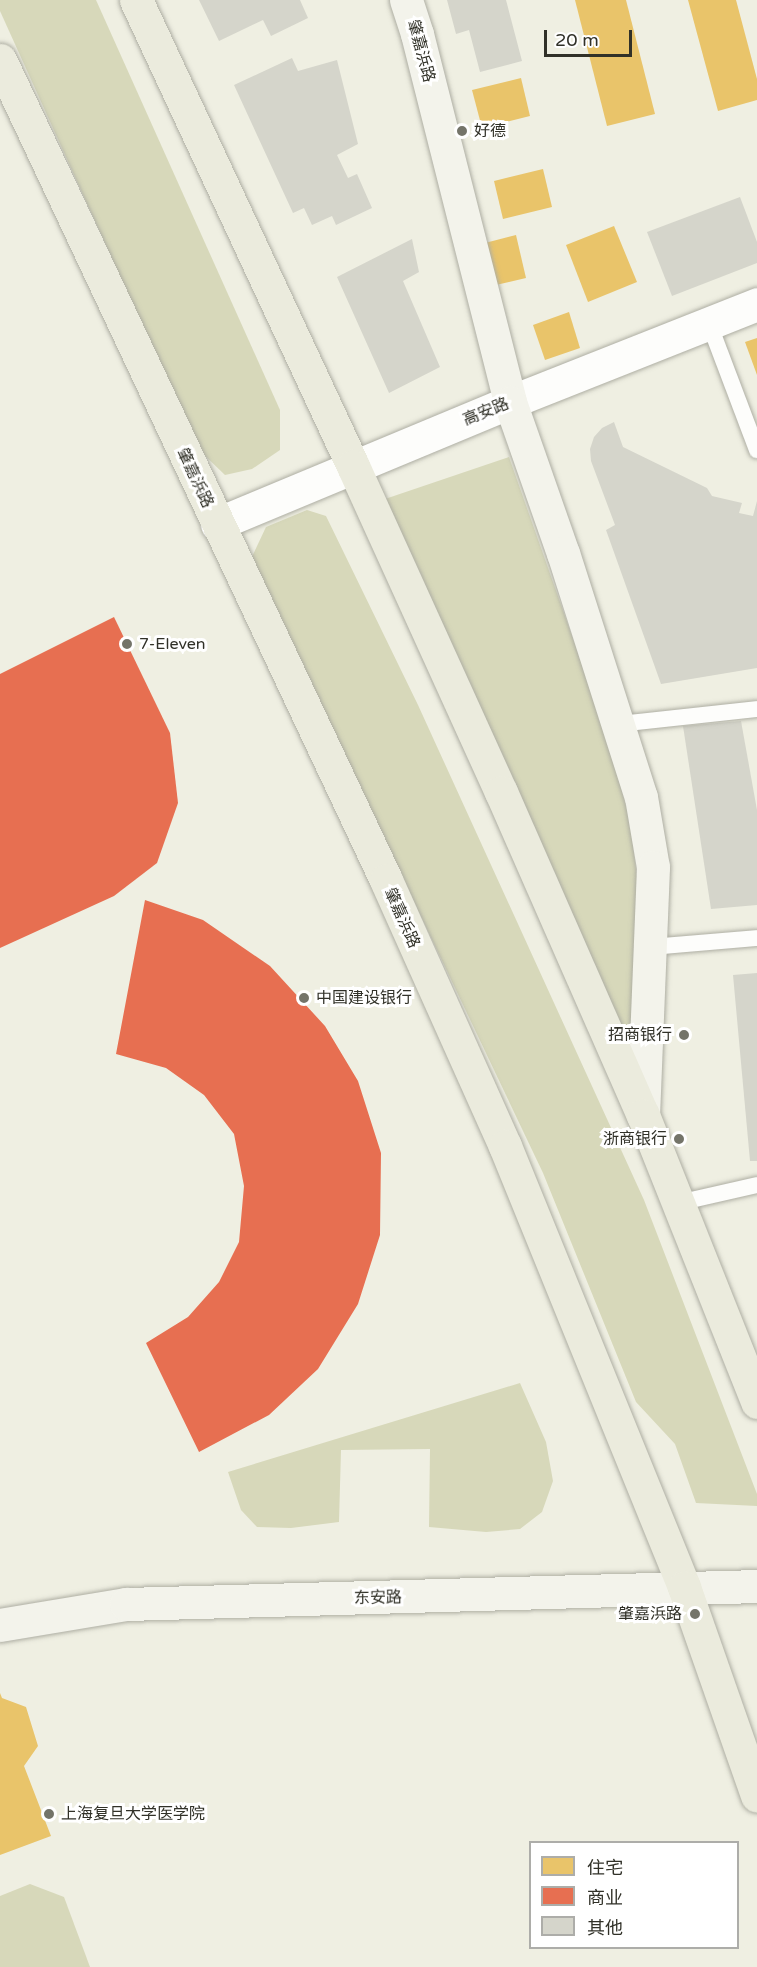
<!DOCTYPE html>
<html>
<head>
<meta charset="utf-8">
<style>
	body { margin:0 }
	#map { position:relative; width:757px; height:1967px; overflow:hidden; background:#efefe2; font-family:"Varela Round","Noto Sans SC",sans-serif }
	div>[style] { position:absolute }
	.green>* { inset:0; background:#d7d8ba }
	.homes>* { inset:0; background:#e9c46a }
	.shops>* { inset:0; background:#e76f51 }
	.building>* { inset:0; background:#d5d5cb }
	.roads { filter:drop-shadow(0 0 2px #aeaea3) drop-shadow(0 0 2px #aeaea3) }
	.lane>* { height:16px; margin:-8px; padding:0 8px; transform-origin:8px; border-radius:8px; background:#fdfdfb }
	.street>* { height:33px; margin:-16.5px; padding:0 16.5px; transform-origin:16.5px; border-radius:16.5px; background:#fdfdfb }
	.secondary>* { height:33px; margin:-16.5px; padding:0 16.5px; transform-origin:16.5px; border-radius:16.5px; background:#f3f3eb }
	.primary>* { height:33px; margin:-16.5px; padding:0 16.5px; transform-origin:16.5px; border-radius:16.5px; background:#ebebdd }
	.dots>* { width:16px; height:16px; translate:-50% -50%; box-sizing:border-box; border:3px solid #fff; border-radius:50% }
	span { translate:-50% -50%; white-space:nowrap; text-align:center; line-height:1.15; -webkit-text-stroke:6px #fff; paint-order:stroke }
	.street-label { font-size:16px; color:#313128 }
	.poi-label { font-size:16px; color:#313128 }
	.left { translate:0 -50%; text-align:left }
	.right { translate:-100% -50%; text-align:right }
	.legend { position:absolute; left:529px; top:1841px; width:210px; height:108px; box-sizing:border-box; background:#fff; border:2px solid #adada9; margin:0; padding:8px 10px; list-style:none; font-size:18px; color:#313128 }
	.legend li { display:flex; align-items:center; gap:12px; height:30px }
	.legend b { width:30px; border:2px solid #adada9 }
	.scale { position:absolute; left:544px; top:30px; width:88px; height:27px; box-sizing:border-box; border:3px solid #313128; border-top:0; padding-left:8px; font-size:18px; line-height:21px; white-space:nowrap; color:#313128; -webkit-text-stroke:4px #fff; paint-order:stroke }
</style>
</head>
<body>
<div id="map">
	<div class="green">
		<i style="clip-path:polygon(0 0,96px 0,280px 410px,280px 450px,252px 469px,225px 475px,198px 449px,0 11px)"></i>
		<i style="clip-path:polygon(509px 457px,610px 744px,630px 822px,639px 893px,630px 1051px,385px 499px)"></i>
		<i style="clip-path:polygon(307px 510px,326px 516px,418px 705px,644px 1200px,757px 1494px,757px 1506px,696px 1503px,675px 1444px,636px 1402px,543px 1173px,251px 559px,266px 527px)"></i>
		<i style="clip-path:polygon(520px 1383px,546px 1442px,553px 1481px,542px 1512px,520px 1529px,486px 1532px,429px 1527px,430px 1449px,341px 1450px,339px 1522px,291px 1528px,257px 1527px,241px 1510px,228px 1472px)"></i>
		<i style="clip-path:polygon(30px 1884px,64px 1897px,90px 1967px,0 1967px,0 1896px)"></i>
	</div>
	<div class="homes">
		<i style="clip-path:polygon(575px 0,626px 0,655px 114px,607px 126px)"></i>
		<i style="clip-path:polygon(688px 0,736px 0,757px 79px,757px 100px,718px 111px)"></i>
		<i style="clip-path:polygon(521px 78px,530px 116px,482px 128px,472px 90px)"></i>
		<i style="clip-path:polygon(543px 169px,552px 207px,503px 219px,494px 181px)"></i>
		<i style="clip-path:polygon(614px 226px,637px 282px,588px 302px,566px 245px)"></i>
		<i style="clip-path:polygon(516px 235px,526px 278px,496px 285px,485px 243px)"></i>
		<i style="clip-path:polygon(569px 312px,580px 348px,545px 360px,533px 325px)"></i>
		<i style="clip-path:polygon(757px 338px,757px 375px,745px 342px)"></i>
		<i style="clip-path:polygon(0 1693px,2px 1698px,26px 1707px,38px 1746px,24px 1766px,51px 1836px,0 1855px)"></i>
	</div>
	<div class="shops">
		<i style="clip-path:polygon(114px 617px,170px 733px,178px 803px,157px 863px,114px 896px,0 948px,0 674px)"></i>
		<i style="clip-path:polygon(145px 900px,203px 920px,270px 966px,325px 1026px,358px 1081px,381px 1153px,380px 1235px,358px 1304px,318px 1369px,269px 1415px,199px 1452px,146px 1343px,188px 1317px,219px 1282px,239px 1242px,244px 1186px,234px 1134px,204px 1095px,166px 1068px,116px 1054px)"></i>
	</div>
	<div class="building">
		<i style="clip-path:polygon(199px 0,300px 0,308px 18px,271px 36px,263px 20px,219px 41px)"></i>
		<i style="clip-path:polygon(447px 0,506px 0,522px 61px,480px 72px,469px 30px,456px 34px)"></i>
		<i style="clip-path:polygon(292px 58px,298px 71px,337px 60px,358px 144px,337px 155px,348px 178px,357px 174px,372px 208px,336px 225px,332px 216px,312px 225px,304px 208px,293px 213px,234px 85px)"></i>
		<i style="clip-path:polygon(740px 197px,757px 242px,757px 263px,672px 296px,647px 232px)"></i>
		<i style="clip-path:polygon(412px 239px,419px 272px,403px 281px,440px 367px,389px 393px,337px 277px)"></i>
		<i style="clip-path:polygon(614px 422px,623px 447px,707px 488px,712px 496px,742px 503px,739px 513px,753px 516px,757px 501px,757px 668px,661px 684px,606px 530px,615px 525px,591px 461px,590px 449px,594px 437px,602px 428px)"></i>
		<i style="clip-path:polygon(741px 721px,757px 810px,757px 905px,711px 909px,683px 726px)"></i>
		<i style="clip-path:polygon(757px 973px,757px 1161px,750px 1161px,733px 975px)"></i>
	</div>
	<div class="roads">
		<div class="lane">
			<i style="left:709px;top:323px;width:136px;rotate:69.3deg"></i>
			<i style="left:619px;top:724px;width:139px;rotate:-6.2deg"></i>
			<i style="left:650px;top:947px;width:107px;rotate:-4.8deg"></i>
			<i style="left:678px;top:1203px;width:81px;rotate:-12.8deg"></i>
		</div>
		<div class="street">
			<i style="left:217px;top:524px;width:317px;rotate:-22.6deg"></i>
			<i style="left:510px;top:402px;width:266px;rotate:-21.6deg"></i>
		</div>
		<div class="secondary">
			<i style="left:406px;top:0;width:36px;rotate:72deg"></i>
			<i style="left:417px;top:34px;width:380px;rotate:75.8deg"></i>
			<i style="left:510px;top:402px;width:160px;rotate:70.7deg"></i>
			<i style="left:563px;top:553px;width:256px;rotate:72.3deg"></i>
			<i style="left:641px;top:797px;width:71px;rotate:80.3deg"></i>
			<i style="left:653px;top:867px;width:248px;rotate:92.3deg"></i>
			<i style="left:0;top:1625px;width:128px;rotate:-9.5deg"></i>
			<i style="left:126px;top:1604px;width:631px;rotate:-1.63deg"></i>
		</div>
		<div class="primary">
			<i style="left:136px;top:0;width:514px;rotate:65.03deg"></i>
			<i style="left:353px;top:466px;width:358px;rotate:65.6deg"></i>
			<i style="left:501px;top:792px;width:353px;rotate:66.3deg"></i>
			<i style="left:643px;top:1115px;width:309px;rotate:68.3deg"></i>
			<i style="left:0;top:60px;width:906px;rotate:64.79deg"></i>
			<i style="left:386px;top:880px;width:291px;rotate:65.9deg"></i>
			<i style="left:505px;top:1146px;width:476px;rotate:67.9deg"></i>
			<i style="left:684px;top:1587px;width:221px;rotate:70.7deg"></i>
		</div>
	</div>
	<div class="dots">
		<i style="left:462px;top:131px;background:#747469"></i>
		<i style="left:127px;top:644px;background:#747469"></i>
		<i style="left:304px;top:998px;background:#747469"></i>
		<i style="left:684px;top:1035px;background:#747469"></i>
		<i style="left:679px;top:1139px;background:#747469"></i>
		<i style="left:695px;top:1614px;background:#747469"></i>
		<i style="left:49px;top:1814px;background:#747469"></i>
	</div>
	<div class="street-label">
		<span style="left:421px;top:51px;rotate:75deg">肇嘉浜路</span>
		<span style="left:486px;top:412px;rotate:-22deg">高安路</span>
		<span style="left:195px;top:478px;rotate:65deg">肇嘉浜路</span>
		<span style="left:402px;top:918px;rotate:66deg">肇嘉浜路</span>
		<span style="left:378px;top:1598px;rotate:-1deg">东安路</span>
	</div>
	<div class="poi-label">
		<span class="left" style="left:474px;top:131px">好德</span>
		<span class="left" style="left:139px;top:644px">7-Eleven</span>
		<span class="left" style="left:316px;top:998px">中国建设银行</span>
		<span class="right" style="left:672px;top:1035px">招商银行</span>
		<span class="right" style="left:667px;top:1139px">浙商银行</span>
		<span class="right" style="left:682px;top:1614px">肇嘉浜路</span>
		<span class="left" style="left:61px;top:1814px">上海复旦大学医学院</span>
	</div>
	<ul class="legend">
	<li><b style="height:16px;background:#e9c46a"></b>住宅</li>
	<li><b style="height:16px;background:#e76f51"></b>商业</li>
	<li><b style="height:16px;background:#d5d5cb"></b>其他</li>
	</ul>
	<div class="scale">20 m</div>
</div>
</body>
</html>
